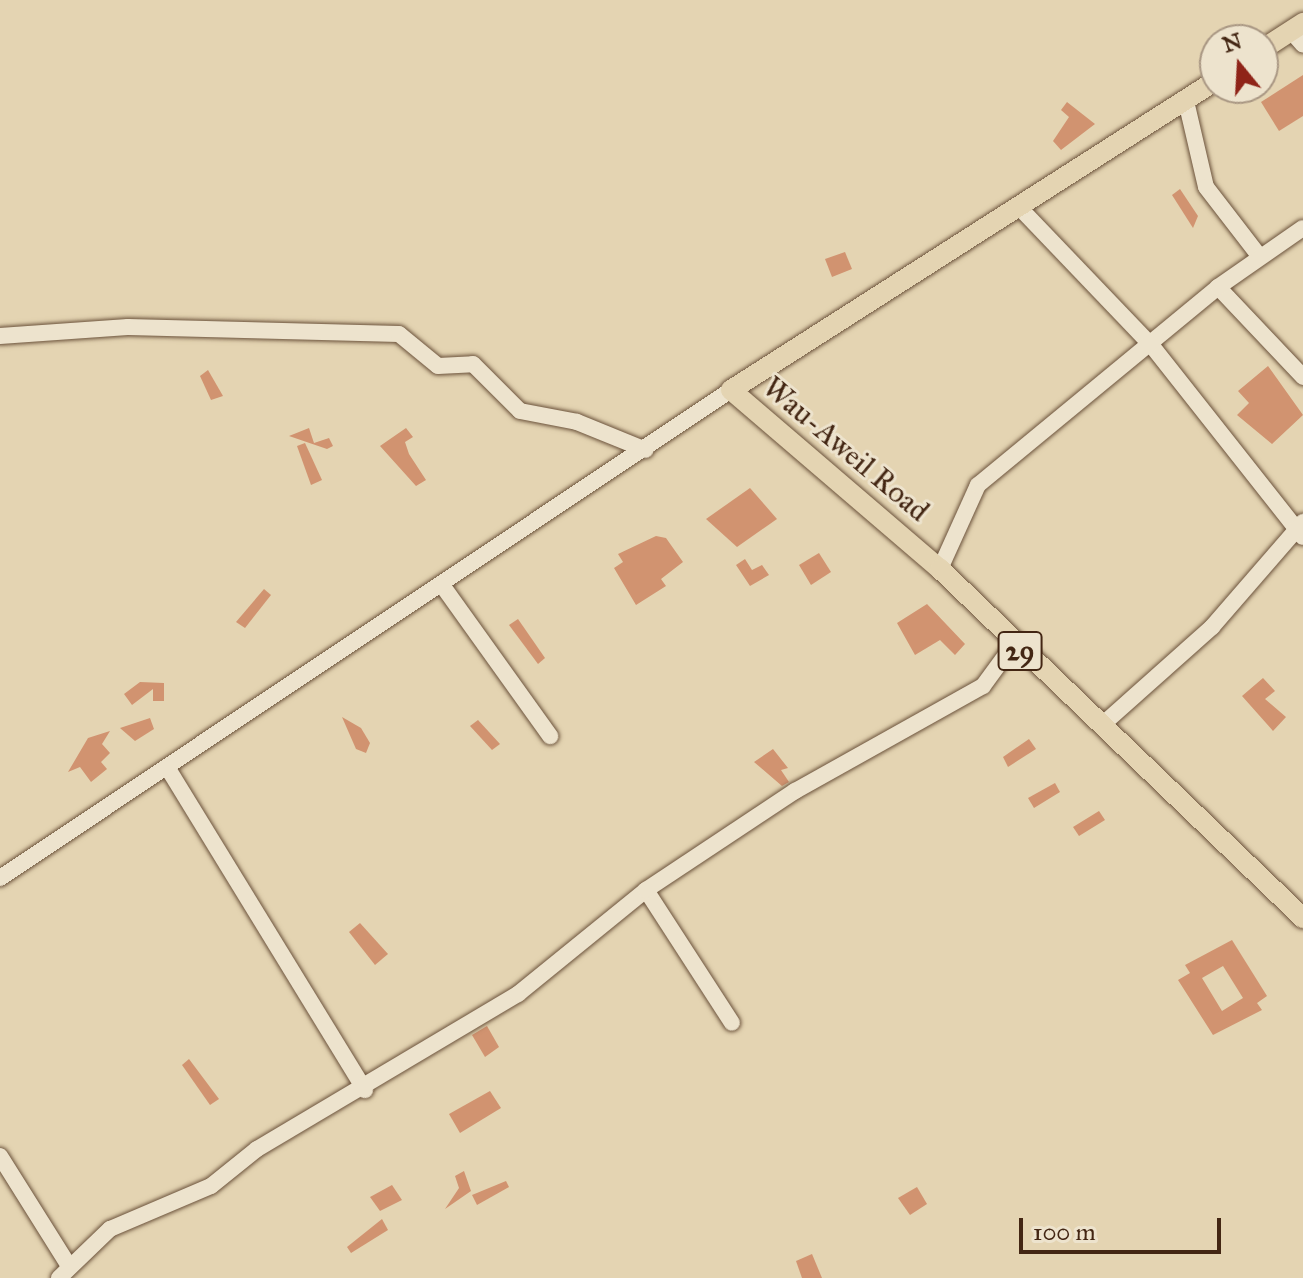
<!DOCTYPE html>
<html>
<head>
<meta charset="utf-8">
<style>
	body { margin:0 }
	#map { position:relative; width:1303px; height:1278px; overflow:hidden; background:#e4d4b2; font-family:"IM FELL Great Primer",serif }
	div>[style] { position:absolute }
	.building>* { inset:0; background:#d19370 }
	.roads { filter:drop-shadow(0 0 2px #6b523b) drop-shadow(0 0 2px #6b523b) }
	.minor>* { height:16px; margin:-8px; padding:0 8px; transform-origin:8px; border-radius:8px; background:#ede3cd }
	.major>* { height:20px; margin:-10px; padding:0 10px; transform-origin:10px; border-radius:10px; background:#e4d4b2 }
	span { translate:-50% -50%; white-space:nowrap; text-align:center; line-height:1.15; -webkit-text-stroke:6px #ede3cd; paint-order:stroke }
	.shield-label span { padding:2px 6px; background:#ede3cd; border:2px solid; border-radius:6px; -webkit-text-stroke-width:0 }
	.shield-label { font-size:28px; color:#432613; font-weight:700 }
	.street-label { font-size:30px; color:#432613 }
	.north { position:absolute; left:1199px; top:24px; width:80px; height:80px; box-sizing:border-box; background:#ede3cd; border:2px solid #a99783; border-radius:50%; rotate:342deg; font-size:22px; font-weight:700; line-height:32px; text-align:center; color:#432613 }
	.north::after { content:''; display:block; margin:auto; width:28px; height:36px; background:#8f2418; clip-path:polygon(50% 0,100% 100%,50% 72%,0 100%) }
	.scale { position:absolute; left:1019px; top:1218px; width:202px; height:36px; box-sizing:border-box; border:4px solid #432613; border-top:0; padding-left:10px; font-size:24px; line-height:28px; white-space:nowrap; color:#432613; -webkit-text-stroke:6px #ede3cd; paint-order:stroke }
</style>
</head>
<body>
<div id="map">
	<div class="building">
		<i style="clip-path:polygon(1303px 75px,1303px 116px,1279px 131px,1261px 102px)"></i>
		<i style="clip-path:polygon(1067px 102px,1095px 124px,1061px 150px,1053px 141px,1069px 117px,1061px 110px)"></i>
		<i style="clip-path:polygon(1180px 189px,1198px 216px,1193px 228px,1172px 195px)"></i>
		<i style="clip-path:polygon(845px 252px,852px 269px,832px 277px,825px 259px)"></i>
		<i style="clip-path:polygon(1268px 366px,1303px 415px,1272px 444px,1237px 415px,1249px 403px,1238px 391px)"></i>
		<i style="clip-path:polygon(208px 370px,223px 396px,211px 400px,200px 376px)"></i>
		<i style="clip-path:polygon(309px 428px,314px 443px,329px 438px,333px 446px,327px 449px,289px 436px)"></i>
		<i style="clip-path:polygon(406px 428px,413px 437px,405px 442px,409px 454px,426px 480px,416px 486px,380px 446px)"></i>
		<i style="clip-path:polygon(305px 443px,322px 480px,311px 485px,297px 446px)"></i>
		<i style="clip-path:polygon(750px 488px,777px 519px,737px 547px,706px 519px)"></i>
		<i style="clip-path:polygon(656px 536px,666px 538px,683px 562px,661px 579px,666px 586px,636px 605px,614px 568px,623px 562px,618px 554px)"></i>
		<i style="clip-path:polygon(819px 553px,831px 572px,811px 585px,799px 565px)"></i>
		<i style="clip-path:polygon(745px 559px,752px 570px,762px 565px,769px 575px,750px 586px,736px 565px)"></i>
		<i style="clip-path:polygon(264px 589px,271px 595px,245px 628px,236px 622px)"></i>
		<i style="clip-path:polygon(927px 604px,965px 644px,955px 655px,940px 640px,915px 655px,897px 623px)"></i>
		<i style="clip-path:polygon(518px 619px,545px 658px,538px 664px,509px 625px)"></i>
		<i style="clip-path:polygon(1263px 678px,1275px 691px,1265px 699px,1286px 717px,1273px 731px,1242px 696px)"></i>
		<i style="clip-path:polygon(140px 682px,164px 683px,164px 701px,153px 701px,153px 689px,132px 705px,124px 694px)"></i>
		<i style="clip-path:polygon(342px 717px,361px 728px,370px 743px,366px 753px,356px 749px)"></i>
		<i style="clip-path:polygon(150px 718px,154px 729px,135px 741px,120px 728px)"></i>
		<i style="clip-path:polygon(478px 720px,500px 744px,492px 750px,470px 726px)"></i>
		<i style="clip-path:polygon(110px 731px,102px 744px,110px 753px,101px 762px,107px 769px,91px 782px,80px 767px,68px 772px,88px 738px)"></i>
		<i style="clip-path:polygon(1029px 739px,1036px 749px,1008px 767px,1003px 757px)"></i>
		<i style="clip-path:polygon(773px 749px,788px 768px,781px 770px,789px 782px,782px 786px,754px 762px)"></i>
		<i style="clip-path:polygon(1055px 783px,1060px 792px,1034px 808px,1028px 798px)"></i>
		<i style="clip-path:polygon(1099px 811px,1105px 820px,1079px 836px,1073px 827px)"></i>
		<i style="clip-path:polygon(360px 923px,388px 954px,375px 965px,349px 932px)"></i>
		<i style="clip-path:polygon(evenodd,1232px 940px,1267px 996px,1257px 1003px,1262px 1010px,1213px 1035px,1178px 980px,1190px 973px,1185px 965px,1232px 940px,1223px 966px,1243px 998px,1222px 1011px,1202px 978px,1223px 966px)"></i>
		<i style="clip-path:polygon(487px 1026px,499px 1047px,485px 1057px,472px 1035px)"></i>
		<i style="clip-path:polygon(189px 1059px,219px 1099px,210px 1105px,182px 1065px)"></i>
		<i style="clip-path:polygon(490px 1091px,501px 1108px,460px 1133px,449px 1114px)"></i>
		<i style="clip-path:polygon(464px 1171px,471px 1191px,445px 1209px,459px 1188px,455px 1176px)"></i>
		<i style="clip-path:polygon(506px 1181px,509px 1187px,477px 1205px,472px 1195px)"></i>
		<i style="clip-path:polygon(392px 1185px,402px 1200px,380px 1211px,370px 1197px)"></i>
		<i style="clip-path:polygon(917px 1187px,927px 1204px,910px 1215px,898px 1198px)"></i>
		<i style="clip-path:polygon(382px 1219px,388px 1230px,351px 1253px,347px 1247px)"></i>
		<i style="clip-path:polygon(812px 1254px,822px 1278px,802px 1278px,796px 1261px)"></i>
	</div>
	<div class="roads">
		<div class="minor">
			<i style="left:1291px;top:31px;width:18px;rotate:49deg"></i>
			<i style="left:1186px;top:101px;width:88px;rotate:76.9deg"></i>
			<i style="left:1206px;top:187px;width:88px;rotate:52.4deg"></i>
			<i style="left:1019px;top:207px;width:192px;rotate:46.3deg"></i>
			<i style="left:1152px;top:346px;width:243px;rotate:51.7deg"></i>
			<i style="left:1218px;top:287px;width:124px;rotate:46.6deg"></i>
			<i style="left:0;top:336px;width:128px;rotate:-4deg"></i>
			<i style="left:128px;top:327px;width:271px;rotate:1.5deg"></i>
			<i style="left:399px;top:334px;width:50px;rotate:39.4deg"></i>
			<i style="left:438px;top:366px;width:35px;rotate:-3deg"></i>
			<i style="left:473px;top:364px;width:66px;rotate:45deg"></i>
			<i style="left:520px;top:411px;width:58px;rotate:10.9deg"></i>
			<i style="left:577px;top:422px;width:74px;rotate:22.1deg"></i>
			<i style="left:940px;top:569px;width:92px;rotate:-65.7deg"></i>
			<i style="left:978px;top:485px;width:311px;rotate:-39.5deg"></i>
			<i style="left:1218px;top:287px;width:103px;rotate:-34.8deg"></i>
			<i style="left:442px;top:585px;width:186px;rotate:54.4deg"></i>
			<i style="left:1101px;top:726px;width:149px;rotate:-41.7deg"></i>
			<i style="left:1212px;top:627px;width:139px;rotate:-49.1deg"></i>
			<i style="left:167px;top:767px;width:379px;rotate:58.5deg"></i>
			<i style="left:0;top:878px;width:879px;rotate:-33.73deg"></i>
			<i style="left:646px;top:890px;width:158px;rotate:57.1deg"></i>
			<i style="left:0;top:1156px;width:130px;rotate:57.9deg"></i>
			<i style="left:59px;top:1278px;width:71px;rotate:-43.9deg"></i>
			<i style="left:110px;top:1229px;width:110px;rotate:-23.1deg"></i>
			<i style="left:211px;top:1186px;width:59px;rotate:-38.8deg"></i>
			<i style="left:257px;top:1149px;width:304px;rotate:-30.7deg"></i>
			<i style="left:518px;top:994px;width:165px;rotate:-39.1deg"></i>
			<i style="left:646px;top:890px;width:179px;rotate:-33.6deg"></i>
			<i style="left:795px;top:791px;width:215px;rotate:-29.2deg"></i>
			<i style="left:983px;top:686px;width:51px;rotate:-53.8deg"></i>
		</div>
		<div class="major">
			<i style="left:1263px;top:49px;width:48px;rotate:-33deg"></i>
			<i style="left:1215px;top:81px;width:574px;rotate:147.44deg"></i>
			<i style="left:731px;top:390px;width:275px;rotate:40.6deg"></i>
			<i style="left:940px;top:569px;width:504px;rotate:43.87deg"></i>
		</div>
	</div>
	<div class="shield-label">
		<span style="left:1020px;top:651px">29</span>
	</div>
	<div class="street-label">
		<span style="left:846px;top:449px;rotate:40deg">Wau-Aweil Road</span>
	</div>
	<div class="north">N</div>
	<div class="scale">100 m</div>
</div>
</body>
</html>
